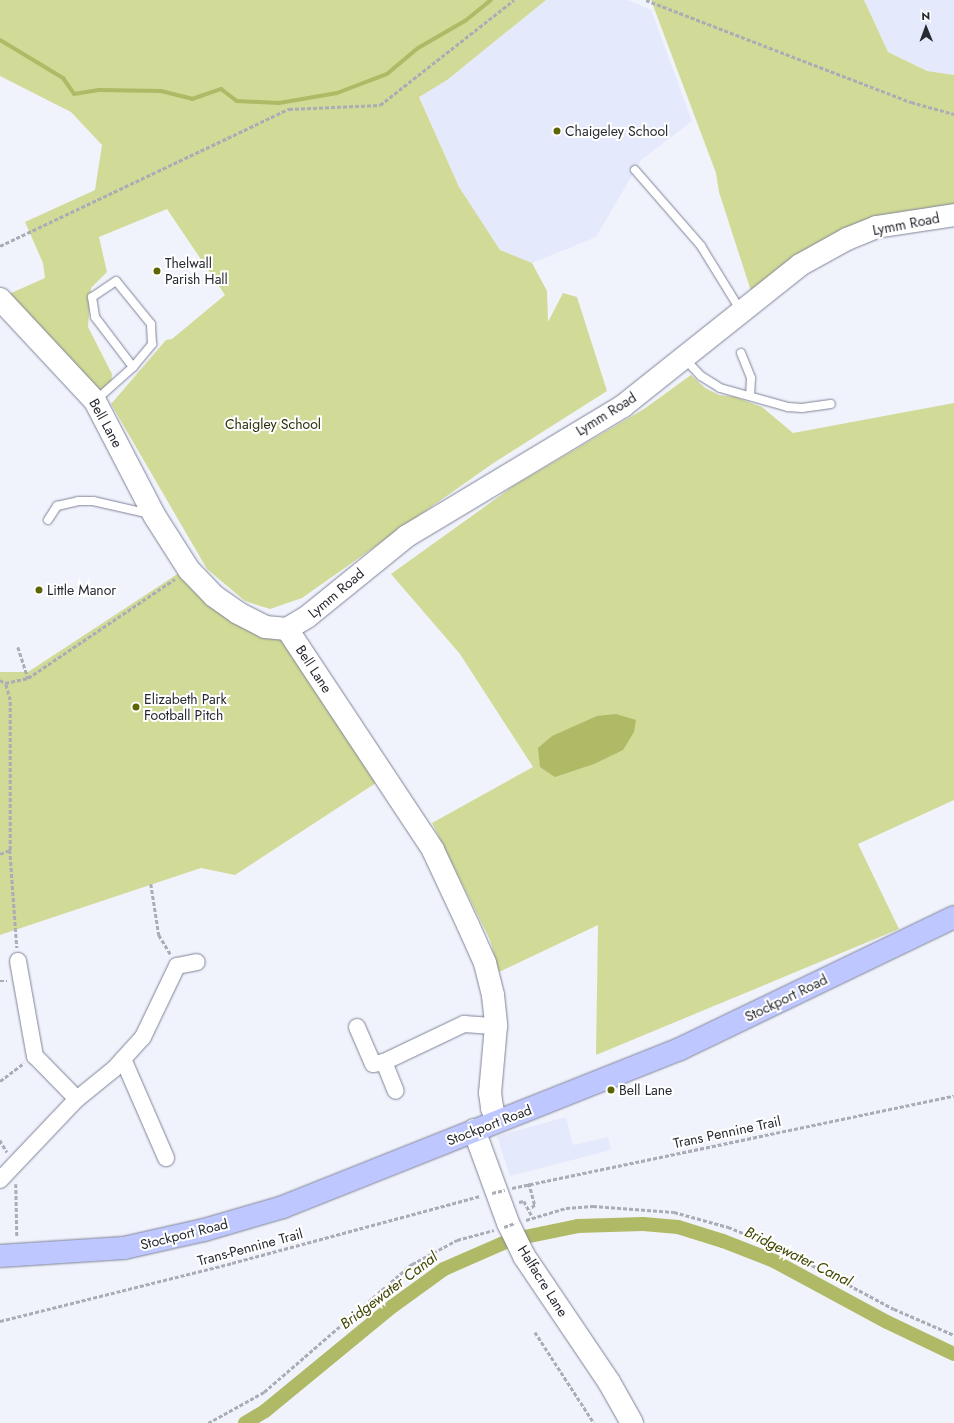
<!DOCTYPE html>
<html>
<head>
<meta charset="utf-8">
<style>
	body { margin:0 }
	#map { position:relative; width:954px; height:1423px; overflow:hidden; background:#f1f3fc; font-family:Jost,sans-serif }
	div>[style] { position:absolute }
	.built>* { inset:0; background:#e4e9fb }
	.green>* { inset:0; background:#d1da96 }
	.water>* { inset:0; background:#b0ba66 }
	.stream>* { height:4px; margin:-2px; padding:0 2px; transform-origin:2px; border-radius:2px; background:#b0ba66 }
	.canal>* { height:14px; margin:-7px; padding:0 7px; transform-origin:7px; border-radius:7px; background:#b0ba66 }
	.path>* { height:2.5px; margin-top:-1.25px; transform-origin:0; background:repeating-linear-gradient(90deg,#abadb6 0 4px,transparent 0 6px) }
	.roads { filter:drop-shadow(0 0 1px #7e8398) drop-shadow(0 0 1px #7e8398) }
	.lane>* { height:8px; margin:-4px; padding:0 4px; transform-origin:4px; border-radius:4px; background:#fff }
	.street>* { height:16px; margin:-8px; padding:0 8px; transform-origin:8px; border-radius:8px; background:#fff }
	.secondary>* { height:22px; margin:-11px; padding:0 11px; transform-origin:11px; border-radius:11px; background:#fff }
	.primary>* { height:22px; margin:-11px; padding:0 11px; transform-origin:11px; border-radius:11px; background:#bec7ff }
	.path-bridge>* { height:2.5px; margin-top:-1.25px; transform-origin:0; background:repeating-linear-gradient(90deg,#abadb6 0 4px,transparent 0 6px) }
	.dots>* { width:11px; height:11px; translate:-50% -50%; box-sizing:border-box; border:2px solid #fff; border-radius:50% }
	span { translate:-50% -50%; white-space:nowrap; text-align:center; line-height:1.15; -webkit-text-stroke:4px #fff; paint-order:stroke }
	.poi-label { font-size:14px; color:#272931 }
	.left { translate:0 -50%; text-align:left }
	.street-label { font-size:14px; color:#272931 }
	.park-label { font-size:14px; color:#292d08 }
	.water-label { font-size:15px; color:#414602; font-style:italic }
	.north { position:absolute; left:906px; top:8px; width:40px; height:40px; -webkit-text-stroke:3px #fff; paint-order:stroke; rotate:359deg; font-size:11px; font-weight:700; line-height:16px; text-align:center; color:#272931 }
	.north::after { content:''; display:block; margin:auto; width:14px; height:18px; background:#272931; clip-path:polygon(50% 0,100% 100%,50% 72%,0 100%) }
</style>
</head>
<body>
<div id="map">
	<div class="built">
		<i style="clip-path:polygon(546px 0,628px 0,651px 10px,692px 121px,641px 160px,596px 237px,532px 263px,500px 250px,459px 187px,419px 96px,447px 80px)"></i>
		<i style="clip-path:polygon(864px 0,954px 0,954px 75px,927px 71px,888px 52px)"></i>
		<i style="clip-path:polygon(566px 1117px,573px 1145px,608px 1137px,611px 1150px,510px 1176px,497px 1136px)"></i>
	</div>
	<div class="green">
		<i style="clip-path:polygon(0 0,546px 0,447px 80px,419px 97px,459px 187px,500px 250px,532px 263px,547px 291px,548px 322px,563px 293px,577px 297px,607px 391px,492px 464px,302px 598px,270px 609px,245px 601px,207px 569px,111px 404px,166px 340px,172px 339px,225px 295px,167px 209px,99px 237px,107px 272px,91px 288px,88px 327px,112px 374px,111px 385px,100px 392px,9px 294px,45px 278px,43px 263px,25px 222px,95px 190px,102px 145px,71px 112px,0 76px)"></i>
		<i style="clip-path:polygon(651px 0,864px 0,888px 52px,927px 71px,954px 75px,954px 205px,751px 291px,719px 192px,716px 173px)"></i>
		<i style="clip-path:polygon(691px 375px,705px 388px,719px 395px,735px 397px,762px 407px,793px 433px,954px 403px,954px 800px,858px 844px,899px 929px,596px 1055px,598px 925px,499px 972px,490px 940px,432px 823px,533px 767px,460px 654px,391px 574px,515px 485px,644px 409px)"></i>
		<i style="clip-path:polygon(182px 571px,295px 632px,382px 779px,235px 875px,201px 868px,0 935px,0 672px,28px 672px)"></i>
	</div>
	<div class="water">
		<i style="clip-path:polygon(616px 714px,636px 720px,634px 732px,623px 750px,594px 764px,555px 777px,540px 767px,538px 748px,552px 736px,597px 716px)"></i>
	</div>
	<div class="stream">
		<i style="left:0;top:40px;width:74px;rotate:31.1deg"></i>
		<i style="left:63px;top:78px;width:19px;rotate:55deg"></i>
		<i style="left:74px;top:94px;width:25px;rotate:-9deg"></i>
		<i style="left:99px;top:90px;width:62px;rotate:0.9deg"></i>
		<i style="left:161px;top:91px;width:32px;rotate:14deg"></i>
		<i style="left:192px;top:99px;width:31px;rotate:-19deg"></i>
		<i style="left:221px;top:89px;width:20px;rotate:37deg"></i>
		<i style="left:237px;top:101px;width:42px;rotate:2.7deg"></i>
		<i style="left:279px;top:103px;width:59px;rotate:-9.8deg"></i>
		<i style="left:337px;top:93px;width:53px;rotate:-20.8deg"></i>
		<i style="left:387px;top:74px;width:40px;rotate:-40deg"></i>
		<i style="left:418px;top:48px;width:54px;rotate:-29.9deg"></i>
		<i style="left:465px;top:21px;width:33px;rotate:-39deg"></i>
	</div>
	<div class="canal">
		<i style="left:245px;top:1423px;width:23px;rotate:-31deg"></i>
		<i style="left:265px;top:1411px;width:166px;rotate:-39.4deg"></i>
		<i style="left:393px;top:1306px;width:63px;rotate:-36deg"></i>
		<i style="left:444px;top:1269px;width:72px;rotate:-23.7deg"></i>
		<i style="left:510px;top:1240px;width:69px;rotate:-11.6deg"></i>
		<i style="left:578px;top:1226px;width:65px;rotate:-1.8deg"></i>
		<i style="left:643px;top:1224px;width:35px;rotate:5deg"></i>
		<i style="left:678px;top:1227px;width:47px;rotate:17.3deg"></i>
		<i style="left:723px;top:1241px;width:55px;rotate:21.4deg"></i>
		<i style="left:774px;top:1261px;width:128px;rotate:28.4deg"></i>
		<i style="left:887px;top:1322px;width:74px;rotate:25.5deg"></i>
	</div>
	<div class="path">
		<i style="left:646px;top:0;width:284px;rotate:21.1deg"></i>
		<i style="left:911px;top:102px;width:45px;rotate:15.6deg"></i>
		<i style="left:0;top:246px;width:320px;rotate:-25.4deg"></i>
		<i style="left:289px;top:109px;width:91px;rotate:-2.5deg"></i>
		<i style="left:380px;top:105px;width:170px;rotate:-38.1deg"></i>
		<i style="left:18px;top:647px;width:33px;rotate:72deg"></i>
		<i style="left:0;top:680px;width:6px;rotate:31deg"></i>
		<i style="left:10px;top:850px;width:98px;rotate:85.9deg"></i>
		<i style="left:0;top:854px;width:11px;rotate:-22deg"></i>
		<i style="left:10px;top:850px;width:150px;rotate:-90deg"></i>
		<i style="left:10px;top:700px;width:18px;rotate:-106deg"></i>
		<i style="left:5px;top:683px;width:24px;rotate:-12deg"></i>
		<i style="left:28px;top:678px;width:177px;rotate:-34deg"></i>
		<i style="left:151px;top:884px;width:52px;rotate:81.1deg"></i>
		<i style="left:159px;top:935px;width:23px;rotate:59deg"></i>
		<i style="left:0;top:981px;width:7px"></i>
		<i style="left:0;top:1081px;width:30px;rotate:-37deg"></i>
		<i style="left:0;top:1140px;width:14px;rotate:60deg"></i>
		<i style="left:529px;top:1183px;width:23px;rotate:75deg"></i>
		<i style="left:535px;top:1205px;width:6px;rotate:141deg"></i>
		<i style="left:16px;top:1184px;width:53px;rotate:88.9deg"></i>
		<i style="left:512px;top:1188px;width:451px;rotate:-11.8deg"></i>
		<i style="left:519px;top:1202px;width:5px;rotate:-11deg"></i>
		<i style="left:524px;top:1201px;width:19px;rotate:62deg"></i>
		<i style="left:526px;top:1220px;width:42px;rotate:-16.7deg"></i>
		<i style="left:566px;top:1208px;width:27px;rotate:-4deg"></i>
		<i style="left:593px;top:1206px;width:81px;rotate:4.2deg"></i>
		<i style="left:674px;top:1212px;width:56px;rotate:15.5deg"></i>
		<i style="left:728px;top:1227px;width:56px;rotate:22deg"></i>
		<i style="left:780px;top:1248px;width:129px;rotate:28.2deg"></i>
		<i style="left:894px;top:1309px;width:65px;rotate:23.4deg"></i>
		<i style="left:0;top:1321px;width:239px;rotate:-14deg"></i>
		<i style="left:232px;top:1263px;width:257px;rotate:-15.1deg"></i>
		<i style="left:535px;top:1332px;width:108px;rotate:57deg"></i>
		<i style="left:208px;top:1423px;width:64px;rotate:-29deg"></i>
		<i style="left:264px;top:1392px;width:196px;rotate:-40.9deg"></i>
		<i style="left:412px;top:1264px;width:51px;rotate:-28.1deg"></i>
		<i style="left:457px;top:1240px;width:38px;rotate:-15deg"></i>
	</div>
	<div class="roads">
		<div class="lane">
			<i style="left:635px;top:170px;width:101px;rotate:49deg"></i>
			<i style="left:701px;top:246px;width:76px;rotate:58.4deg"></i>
			<i style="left:741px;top:353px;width:27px;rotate:68deg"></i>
			<i style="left:751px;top:378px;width:18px;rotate:93deg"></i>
			<i style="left:685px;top:359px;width:23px;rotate:47deg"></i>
			<i style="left:701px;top:376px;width:22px;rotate:32deg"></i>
			<i style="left:720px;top:388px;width:71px;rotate:15.6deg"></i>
			<i style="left:788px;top:407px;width:14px;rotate:4deg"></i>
			<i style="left:802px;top:408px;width:29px;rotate:-8deg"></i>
			<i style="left:96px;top:400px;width:50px;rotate:-41.7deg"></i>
			<i style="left:133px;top:367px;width:30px;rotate:-50deg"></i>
			<i style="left:152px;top:344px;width:20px;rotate:-93deg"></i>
			<i style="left:151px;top:324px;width:55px;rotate:-129.1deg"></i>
			<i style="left:116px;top:281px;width:29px;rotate:146deg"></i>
			<i style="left:92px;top:297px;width:20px;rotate:81deg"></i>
			<i style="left:95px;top:317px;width:63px;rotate:52.8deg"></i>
			<i style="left:48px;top:520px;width:17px;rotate:-57deg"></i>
			<i style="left:57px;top:506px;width:22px;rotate:-13deg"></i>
			<i style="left:78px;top:501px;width:15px"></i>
			<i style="left:93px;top:501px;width:58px;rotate:12.8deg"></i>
		</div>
		<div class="street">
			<i style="left:18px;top:961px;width:97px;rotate:79.9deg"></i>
			<i style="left:35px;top:1056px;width:60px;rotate:45.7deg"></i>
			<i style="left:357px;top:1027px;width:40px;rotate:66.6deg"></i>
			<i style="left:373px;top:1064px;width:11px;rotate:-10deg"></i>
			<i style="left:384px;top:1062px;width:89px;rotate:-25.4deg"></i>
			<i style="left:464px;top:1024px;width:32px;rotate:4deg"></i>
			<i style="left:123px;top:1059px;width:108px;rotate:66.5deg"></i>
			<i style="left:384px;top:1062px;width:31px;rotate:68deg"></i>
			<i style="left:0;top:1180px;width:112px;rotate:-46.5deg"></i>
			<i style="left:77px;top:1099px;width:48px;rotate:-39deg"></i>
			<i style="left:114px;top:1069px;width:43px;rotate:-47.8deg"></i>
			<i style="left:143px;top:1037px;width:79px;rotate:-64.4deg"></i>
			<i style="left:177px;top:966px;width:20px;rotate:-11deg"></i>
		</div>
		<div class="secondary">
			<i style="left:0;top:299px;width:139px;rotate:47deg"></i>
			<i style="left:95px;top:401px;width:128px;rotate:62.6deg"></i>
			<i style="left:154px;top:515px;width:65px;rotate:57.5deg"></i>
			<i style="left:189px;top:570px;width:36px;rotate:46deg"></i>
			<i style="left:214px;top:596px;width:29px;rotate:35deg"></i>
			<i style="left:238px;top:613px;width:30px;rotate:27deg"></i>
			<i style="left:265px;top:627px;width:22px;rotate:5deg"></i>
			<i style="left:287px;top:629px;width:23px;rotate:-31deg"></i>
			<i style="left:307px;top:617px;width:129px;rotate:-39deg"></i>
			<i style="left:407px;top:536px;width:252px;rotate:-31deg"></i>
			<i style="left:623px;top:406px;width:226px;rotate:-38.5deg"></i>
			<i style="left:800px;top:265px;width:54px;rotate:-29deg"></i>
			<i style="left:847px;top:239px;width:31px;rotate:-22deg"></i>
			<i style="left:876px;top:227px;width:79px;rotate:-8.7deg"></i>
			<i style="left:287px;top:629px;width:265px;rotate:56.5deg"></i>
			<i style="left:433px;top:850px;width:83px;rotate:65deg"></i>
			<i style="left:468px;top:925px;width:42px;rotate:65.9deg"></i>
			<i style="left:485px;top:963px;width:33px;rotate:76deg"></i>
			<i style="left:493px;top:995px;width:31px;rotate:84deg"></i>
			<i style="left:496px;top:1026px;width:67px;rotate:95.1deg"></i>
			<i style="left:490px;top:1093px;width:15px;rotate:82deg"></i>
			<i style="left:492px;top:1108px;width:14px;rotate:69deg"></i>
			<i style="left:474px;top:1130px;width:99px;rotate:69.9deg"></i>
			<i style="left:508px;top:1223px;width:37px;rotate:64deg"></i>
			<i style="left:524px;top:1256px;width:152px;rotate:56deg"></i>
			<i style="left:609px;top:1382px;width:47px;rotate:60.7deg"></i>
		</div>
		<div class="primary">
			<i style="left:0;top:1256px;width:124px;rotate:-3.7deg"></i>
			<i style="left:124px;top:1248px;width:82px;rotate:-12.7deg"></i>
			<i style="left:204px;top:1230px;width:82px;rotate:-16.2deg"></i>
			<i style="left:283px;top:1207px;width:427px;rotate:-21.7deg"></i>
			<i style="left:680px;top:1049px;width:304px;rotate:-25.7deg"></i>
		</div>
	</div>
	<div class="path-bridge">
		<i style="left:492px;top:1193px;width:13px;rotate:-13deg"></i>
		<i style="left:504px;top:1227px;width:12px;rotate:-20deg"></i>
	</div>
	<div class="dots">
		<i style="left:557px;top:131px;background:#5d6503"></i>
		<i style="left:157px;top:271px;background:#5d6503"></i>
		<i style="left:39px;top:590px;background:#5d6503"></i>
		<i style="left:136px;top:707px;background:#5d6503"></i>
		<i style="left:611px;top:1090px;background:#5d6503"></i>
	</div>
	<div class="poi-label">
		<span class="left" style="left:565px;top:131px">Chaigeley School</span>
		<span class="left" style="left:165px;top:271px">Thelwall<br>Parish Hall</span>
		<span class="left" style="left:47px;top:590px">Little Manor</span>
		<span class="left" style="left:144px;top:707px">Elizabeth Park<br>Football Pitch</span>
		<span class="left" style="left:619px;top:1090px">Bell Lane</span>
	</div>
	<div class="street-label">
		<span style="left:906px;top:224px;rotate:-11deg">Lymm Road</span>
		<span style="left:606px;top:414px;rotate:-32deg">Lymm Road</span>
		<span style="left:106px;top:423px;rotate:61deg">Bell Lane</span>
		<span style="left:336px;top:593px;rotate:-40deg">Lymm Road</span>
		<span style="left:314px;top:669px;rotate:57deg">Bell Lane</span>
		<span style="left:786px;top:998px;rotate:-26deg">Stockport Road</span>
		<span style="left:489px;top:1125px;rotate:-21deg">Stockport Road</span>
		<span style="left:727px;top:1132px;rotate:-12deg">Trans Pennine Trail</span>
		<span style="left:184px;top:1234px;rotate:-14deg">Stockport Road</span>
		<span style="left:250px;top:1247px;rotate:-15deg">Trans-Pennine Trail</span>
		<span style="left:543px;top:1281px;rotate:58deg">Halfacre Lane</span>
	</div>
	<div class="park-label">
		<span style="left:273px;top:424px">Chaigley School</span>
	</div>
	<div class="water-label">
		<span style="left:798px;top:1257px;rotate:26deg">Bridgewater Canal</span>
		<span style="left:389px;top:1291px;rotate:-37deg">Bridgewater Canal</span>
	</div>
	<div class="north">N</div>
</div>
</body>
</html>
